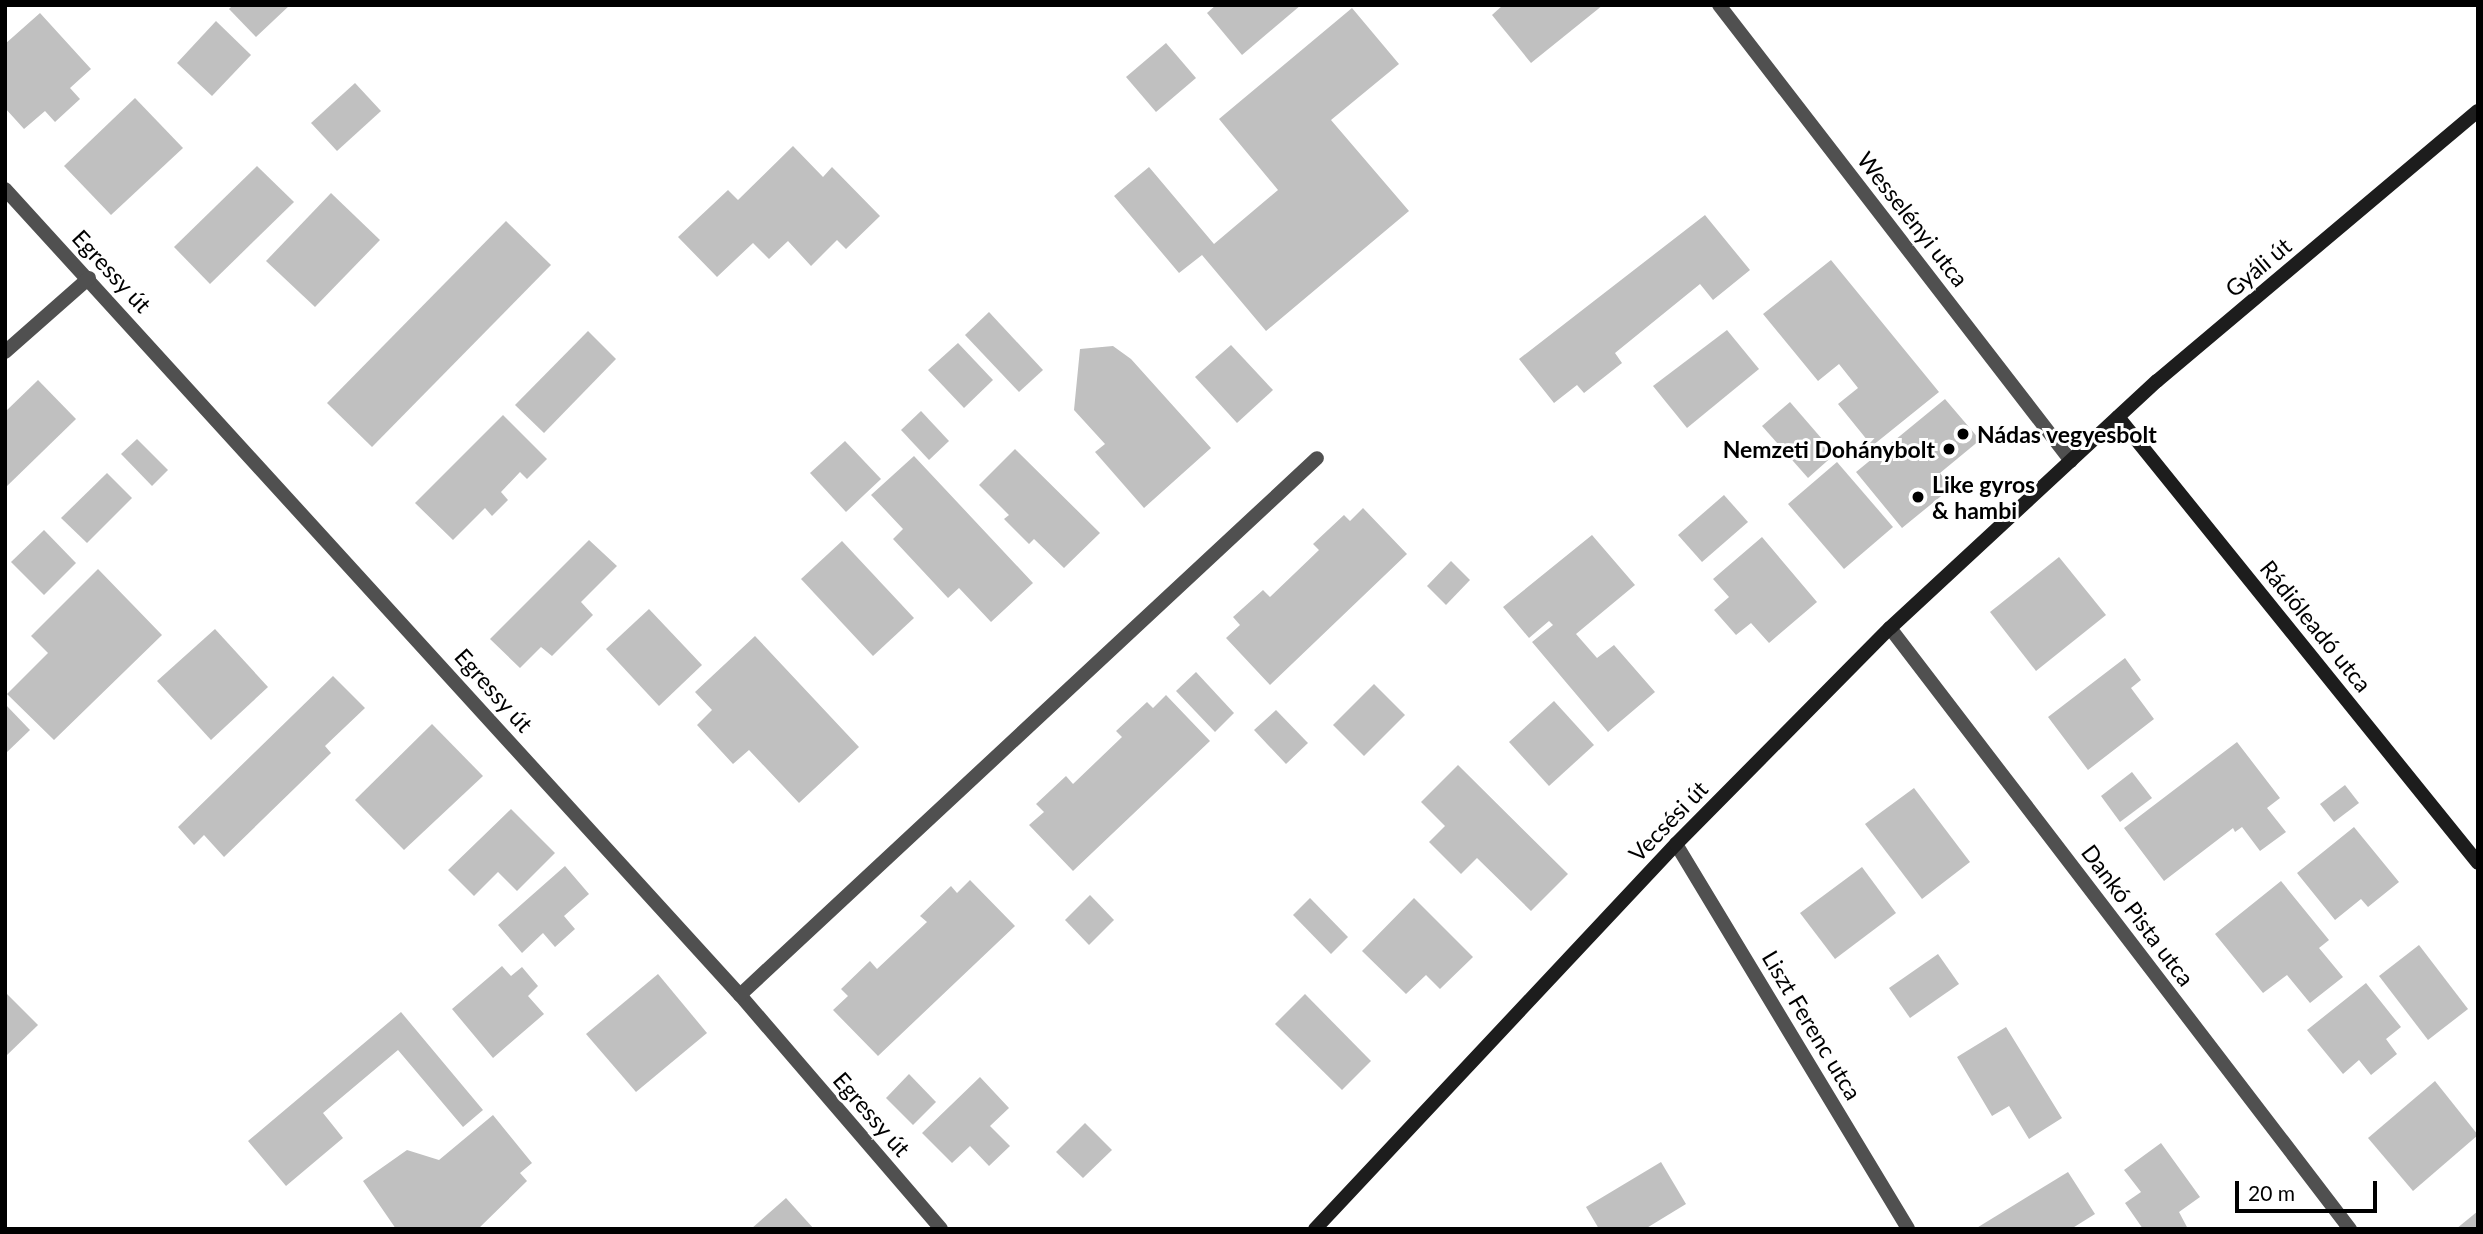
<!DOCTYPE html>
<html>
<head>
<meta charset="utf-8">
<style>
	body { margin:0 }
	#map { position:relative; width:2483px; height:1234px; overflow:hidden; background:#fff; font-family:Lato,sans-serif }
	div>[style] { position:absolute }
	.building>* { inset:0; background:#c0c0c0 }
	.street>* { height:14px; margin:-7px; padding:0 7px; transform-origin:7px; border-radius:7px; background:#505050 }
	.secondary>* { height:14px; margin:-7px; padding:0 7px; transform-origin:7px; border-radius:7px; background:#1d1d1d }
	.dots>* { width:19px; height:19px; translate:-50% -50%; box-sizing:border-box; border:4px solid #fff; border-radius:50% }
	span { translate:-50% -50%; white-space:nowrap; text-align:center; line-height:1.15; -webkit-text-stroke:6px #fff; paint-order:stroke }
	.street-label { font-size:23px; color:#000 }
	.poi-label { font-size:23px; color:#000; font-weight:700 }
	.left { translate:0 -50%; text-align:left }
	.right { translate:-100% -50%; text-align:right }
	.frame { position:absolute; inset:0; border:7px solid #000; pointer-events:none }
	.scale { position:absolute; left:2235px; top:1181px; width:142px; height:32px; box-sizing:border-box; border:4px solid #000; border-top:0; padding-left:9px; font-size:21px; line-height:24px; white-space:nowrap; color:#000; -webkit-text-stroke:5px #fff; paint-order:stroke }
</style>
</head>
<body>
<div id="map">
	<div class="building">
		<i style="clip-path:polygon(233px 5px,290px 5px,256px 37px,229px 9px)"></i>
		<i style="clip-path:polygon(1216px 5px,1301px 5px,1242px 55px,1207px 13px)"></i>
		<i style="clip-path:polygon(1503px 5px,1603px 5px,1531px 63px,1492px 15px)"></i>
		<i style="clip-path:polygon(1352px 8px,1399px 64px,1331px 120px,1409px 211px,1266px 331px,1202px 255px,1179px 273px,1114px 196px,1149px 167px,1214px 244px,1278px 190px,1219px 119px)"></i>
		<i style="clip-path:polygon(40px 13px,91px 69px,70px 88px,80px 99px,55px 122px,45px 111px,24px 129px,5px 108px,5px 44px)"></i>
		<i style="clip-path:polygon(216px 21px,251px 55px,212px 96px,177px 63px)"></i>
		<i style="clip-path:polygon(1166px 43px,1196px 78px,1156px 112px,1126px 77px)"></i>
		<i style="clip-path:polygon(355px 83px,381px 111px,337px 151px,311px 123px)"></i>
		<i style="clip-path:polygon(135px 98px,183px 148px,111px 215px,64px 166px)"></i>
		<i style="clip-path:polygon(793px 146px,823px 177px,832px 167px,880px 216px,846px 249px,837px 240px,811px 266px,788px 241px,769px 259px,753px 243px,717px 277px,678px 237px,728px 190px,738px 200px)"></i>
		<i style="clip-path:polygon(257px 166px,294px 202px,210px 284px,174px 247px)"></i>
		<i style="clip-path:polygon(331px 193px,380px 240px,315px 307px,266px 261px)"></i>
		<i style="clip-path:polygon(1705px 215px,1750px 270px,1713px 300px,1700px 284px,1615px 353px,1622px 363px,1584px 393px,1577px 385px,1554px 403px,1519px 359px)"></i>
		<i style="clip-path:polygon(506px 221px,551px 265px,372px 447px,327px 403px)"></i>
		<i style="clip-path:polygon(1831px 260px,1939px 392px,1872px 446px,1838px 404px,1858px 388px,1839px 364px,1818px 381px,1763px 314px)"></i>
		<i style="clip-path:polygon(989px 312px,1043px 370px,1019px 392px,965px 335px)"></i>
		<i style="clip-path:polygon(1727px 330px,1759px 369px,1687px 428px,1653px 386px)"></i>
		<i style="clip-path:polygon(588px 331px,616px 359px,544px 433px,515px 405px)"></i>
		<i style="clip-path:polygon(958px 343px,993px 380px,964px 408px,928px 370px)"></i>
		<i style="clip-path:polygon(1231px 345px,1273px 390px,1237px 423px,1195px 377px)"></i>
		<i style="clip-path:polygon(1113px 346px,1131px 359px,1211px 448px,1144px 508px,1095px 452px,1105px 444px,1074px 410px,1080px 349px)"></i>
		<i style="clip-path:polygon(38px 380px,76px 419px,5px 488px,5px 412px)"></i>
		<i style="clip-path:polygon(1945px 399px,1980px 440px,1940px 473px,1951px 488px,1902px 528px,1856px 472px)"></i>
		<i style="clip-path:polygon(1790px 402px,1835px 454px,1808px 478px,1762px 426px)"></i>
		<i style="clip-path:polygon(921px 411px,949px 441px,929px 460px,901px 430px)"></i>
		<i style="clip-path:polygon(503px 415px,547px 459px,527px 479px,520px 472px,501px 492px,508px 500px,492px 516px,485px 508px,453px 540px,415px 503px)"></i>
		<i style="clip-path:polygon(137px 439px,168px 470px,152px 486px,121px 454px)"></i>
		<i style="clip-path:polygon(845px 441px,881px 479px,846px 512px,810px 473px)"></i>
		<i style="clip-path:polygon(1015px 449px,1100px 533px,1064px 568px,1034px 539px,1029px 544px,1004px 519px,1009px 515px,979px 485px)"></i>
		<i style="clip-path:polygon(914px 456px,1033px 583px,991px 622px,959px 588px,948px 598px,893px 539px,903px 529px,871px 495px)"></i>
		<i style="clip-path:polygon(1837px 462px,1893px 527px,1844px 569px,1788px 504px)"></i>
		<i style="clip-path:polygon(107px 473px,132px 498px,87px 543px,61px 518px)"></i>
		<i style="clip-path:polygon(1724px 495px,1748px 522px,1702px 562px,1678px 535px)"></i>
		<i style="clip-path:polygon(1363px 508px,1407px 554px,1270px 685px,1226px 638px,1240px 625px,1233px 617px,1263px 590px,1270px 597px,1319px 550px,1313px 544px,1344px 515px,1350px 521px)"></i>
		<i style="clip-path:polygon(44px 530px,76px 563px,44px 595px,11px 562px)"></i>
		<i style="clip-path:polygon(1592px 535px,1635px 585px,1576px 634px,1597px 658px,1614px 645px,1655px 692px,1608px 732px,1532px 642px,1553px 625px,1549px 621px,1529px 638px,1503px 607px)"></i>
		<i style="clip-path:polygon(1762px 537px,1817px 602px,1769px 643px,1751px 623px,1736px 635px,1714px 610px,1729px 597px,1713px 579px)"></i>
		<i style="clip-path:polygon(589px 540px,617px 566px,581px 602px,593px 615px,552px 656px,541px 647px,520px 668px,490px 639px)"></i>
		<i style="clip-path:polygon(842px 541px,914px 618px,873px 656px,801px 579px)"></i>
		<i style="clip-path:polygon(2059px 557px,2106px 615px,2036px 671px,1990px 612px)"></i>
		<i style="clip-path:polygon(1451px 561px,1470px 580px,1446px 605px,1427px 586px)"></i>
		<i style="clip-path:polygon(98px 569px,162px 635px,54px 740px,7px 694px,48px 653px,31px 636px)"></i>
		<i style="clip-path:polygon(649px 609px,702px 665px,659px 706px,606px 649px)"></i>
		<i style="clip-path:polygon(215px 629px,268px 687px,211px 740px,157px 681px)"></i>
		<i style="clip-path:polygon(755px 636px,859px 747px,799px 803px,749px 750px,733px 764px,697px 725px,712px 710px,695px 692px)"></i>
		<i style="clip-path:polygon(2125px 658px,2141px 680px,2131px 688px,2154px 719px,2088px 770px,2048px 717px)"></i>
		<i style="clip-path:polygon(1196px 672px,1234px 713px,1215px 732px,1176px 691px)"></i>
		<i style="clip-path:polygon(333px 676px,365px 708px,325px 746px,331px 753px,224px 857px,204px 835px,194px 845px,178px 827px)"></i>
		<i style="clip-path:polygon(1374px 684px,1405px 715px,1364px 756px,1333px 725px)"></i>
		<i style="clip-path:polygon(1166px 695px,1210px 741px,1073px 871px,1029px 825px,1044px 812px,1036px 804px,1066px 776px,1073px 784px,1122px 737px,1116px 731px,1147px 702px,1153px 708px)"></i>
		<i style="clip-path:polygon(1554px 701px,1594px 745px,1549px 786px,1509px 742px)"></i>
		<i style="clip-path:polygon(5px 704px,30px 730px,5px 754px)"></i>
		<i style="clip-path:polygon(1276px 710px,1308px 743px,1286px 764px,1254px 730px)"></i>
		<i style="clip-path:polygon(432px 724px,483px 776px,404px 850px,355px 800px)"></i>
		<i style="clip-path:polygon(2237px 742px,2280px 798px,2267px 808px,2286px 832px,2260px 851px,2242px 827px,2235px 832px,2233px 828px,2164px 881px,2124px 828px)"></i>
		<i style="clip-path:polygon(1458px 765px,1568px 874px,1531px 911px,1477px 858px,1461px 874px,1429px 842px,1445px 826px,1421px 802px)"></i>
		<i style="clip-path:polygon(2132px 772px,2152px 798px,2120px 822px,2101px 796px)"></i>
		<i style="clip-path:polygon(2345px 785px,2359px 803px,2334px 822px,2320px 804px)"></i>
		<i style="clip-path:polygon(1914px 788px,1970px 862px,1922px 899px,1865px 824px)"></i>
		<i style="clip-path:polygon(511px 809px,555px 853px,517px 891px,498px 872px,474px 896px,448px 870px)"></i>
		<i style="clip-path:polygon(2354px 827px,2399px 882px,2368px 907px,2361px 899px,2335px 920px,2297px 873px)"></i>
		<i style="clip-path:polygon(565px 866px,589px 894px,564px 916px,575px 929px,555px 947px,543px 933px,522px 953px,498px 925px)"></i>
		<i style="clip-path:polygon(1862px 867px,1896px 913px,1835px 959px,1800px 913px)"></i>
		<i style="clip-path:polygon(970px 880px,1015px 926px,878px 1056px,833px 1010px,848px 996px,841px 989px,870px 961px,877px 969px,927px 922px,920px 916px,951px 886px,957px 893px)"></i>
		<i style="clip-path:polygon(2281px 881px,2329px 940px,2319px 948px,2343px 977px,2310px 1003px,2287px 975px,2263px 993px,2215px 934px)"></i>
		<i style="clip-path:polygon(1090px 895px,1114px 920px,1089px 945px,1065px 920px)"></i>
		<i style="clip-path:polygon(1310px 898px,1348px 937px,1331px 954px,1293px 915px)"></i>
		<i style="clip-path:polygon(1414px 898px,1473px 957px,1440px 989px,1426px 975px,1406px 994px,1362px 951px)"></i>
		<i style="clip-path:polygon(2419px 945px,2468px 1009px,2428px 1040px,2379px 976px)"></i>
		<i style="clip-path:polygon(1938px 954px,1959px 984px,1910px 1018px,1889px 988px)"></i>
		<i style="clip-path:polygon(502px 966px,511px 976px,522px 967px,538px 986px,528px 996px,544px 1014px,493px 1058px,452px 1009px)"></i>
		<i style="clip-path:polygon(658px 974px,707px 1033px,636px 1092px,586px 1034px)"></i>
		<i style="clip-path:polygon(2366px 983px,2401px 1027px,2386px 1039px,2397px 1054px,2371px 1075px,2359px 1060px,2343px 1074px,2307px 1030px)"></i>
		<i style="clip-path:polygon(5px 992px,38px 1025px,5px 1057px)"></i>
		<i style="clip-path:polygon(1305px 994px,1371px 1061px,1342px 1090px,1275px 1024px)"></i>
		<i style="clip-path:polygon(401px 1012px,483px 1110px,463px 1127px,398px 1050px,323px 1113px,343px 1138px,286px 1186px,248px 1141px)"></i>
		<i style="clip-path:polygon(2006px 1027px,2062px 1118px,2029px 1139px,2009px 1106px,1992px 1116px,1957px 1057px)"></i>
		<i style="clip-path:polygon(909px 1074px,936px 1102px,913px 1125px,886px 1098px)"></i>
		<i style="clip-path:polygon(980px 1077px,1009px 1108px,990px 1126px,1010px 1146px,989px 1166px,970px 1146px,952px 1163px,922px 1133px)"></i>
		<i style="clip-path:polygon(2435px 1081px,2478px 1135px,2413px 1191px,2368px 1138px)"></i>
		<i style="clip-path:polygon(493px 1115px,532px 1163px,520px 1173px,527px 1181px,478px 1229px,396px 1229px,363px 1181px,407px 1150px,439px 1160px)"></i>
		<i style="clip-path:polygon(1085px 1123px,1112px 1150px,1083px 1178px,1056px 1152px)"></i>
		<i style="clip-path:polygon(2161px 1143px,2200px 1197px,2179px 1212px,2188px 1229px,2143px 1229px,2125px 1203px,2141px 1192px,2124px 1170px)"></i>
		<i style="clip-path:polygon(1661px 1162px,1686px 1204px,1645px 1229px,1599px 1229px,1586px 1207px)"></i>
		<i style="clip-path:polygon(2068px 1172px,2095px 1214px,2071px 1229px,1975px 1229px)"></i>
		<i style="clip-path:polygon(786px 1198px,814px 1229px,751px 1229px)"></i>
		<i style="clip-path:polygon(2478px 1211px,2478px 1229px,2456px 1229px)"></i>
	</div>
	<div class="street">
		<i style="left:1719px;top:5px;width:576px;rotate:52.33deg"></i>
		<i style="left:5px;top:189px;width:1091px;rotate:47.64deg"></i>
		<i style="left:740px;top:995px;width:308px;rotate:49.3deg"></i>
		<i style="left:5px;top:352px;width:112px;rotate:-41.4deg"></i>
		<i style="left:1890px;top:628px;width:757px;rotate:52.57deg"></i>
		<i style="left:1676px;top:844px;width:449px;rotate:58.9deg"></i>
		<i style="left:740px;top:995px;width:788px;rotate:-42.94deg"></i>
	</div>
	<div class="secondary">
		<i style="left:2118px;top:417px;width:573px;rotate:51.09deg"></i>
		<i style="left:1315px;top:1229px;width:528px;rotate:-46.84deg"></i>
		<i style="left:1676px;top:844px;width:304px;rotate:-45.3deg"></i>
		<i style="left:1890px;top:628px;width:364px;rotate:-42.8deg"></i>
		<i style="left:2157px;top:381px;width:419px;rotate:-40.1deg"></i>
	</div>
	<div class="dots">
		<i style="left:1963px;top:434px;background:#000"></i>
		<i style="left:1949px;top:449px;background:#000"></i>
		<i style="left:1918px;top:497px;background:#000"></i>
	</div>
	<div class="street-label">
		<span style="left:1913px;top:219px;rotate:52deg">Wesselényi utca</span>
		<span style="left:2258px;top:267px;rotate:-40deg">Gyáli út</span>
		<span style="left:112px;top:271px;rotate:47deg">Egressy út</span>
		<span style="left:2316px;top:626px;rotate:51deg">Rádióleadó utca</span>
		<span style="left:494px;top:690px;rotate:48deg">Egressy út</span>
		<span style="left:1668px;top:821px;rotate:-46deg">Vecsési út</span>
		<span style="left:2138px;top:915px;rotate:53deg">Dankó Pista utca</span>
		<span style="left:1812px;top:1025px;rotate:59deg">Liszt Ferenc utca</span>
		<span style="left:872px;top:1114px;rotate:49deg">Egressy út</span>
	</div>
	<div class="poi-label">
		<span class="left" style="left:1977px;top:434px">Nádas vegyesbolt</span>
		<span class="right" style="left:1935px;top:449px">Nemzeti Dohánybolt</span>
		<span class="left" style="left:1932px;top:497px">Like gyros<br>&amp; hambi</span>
	</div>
	<div class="frame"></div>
	<div class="scale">20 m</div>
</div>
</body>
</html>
